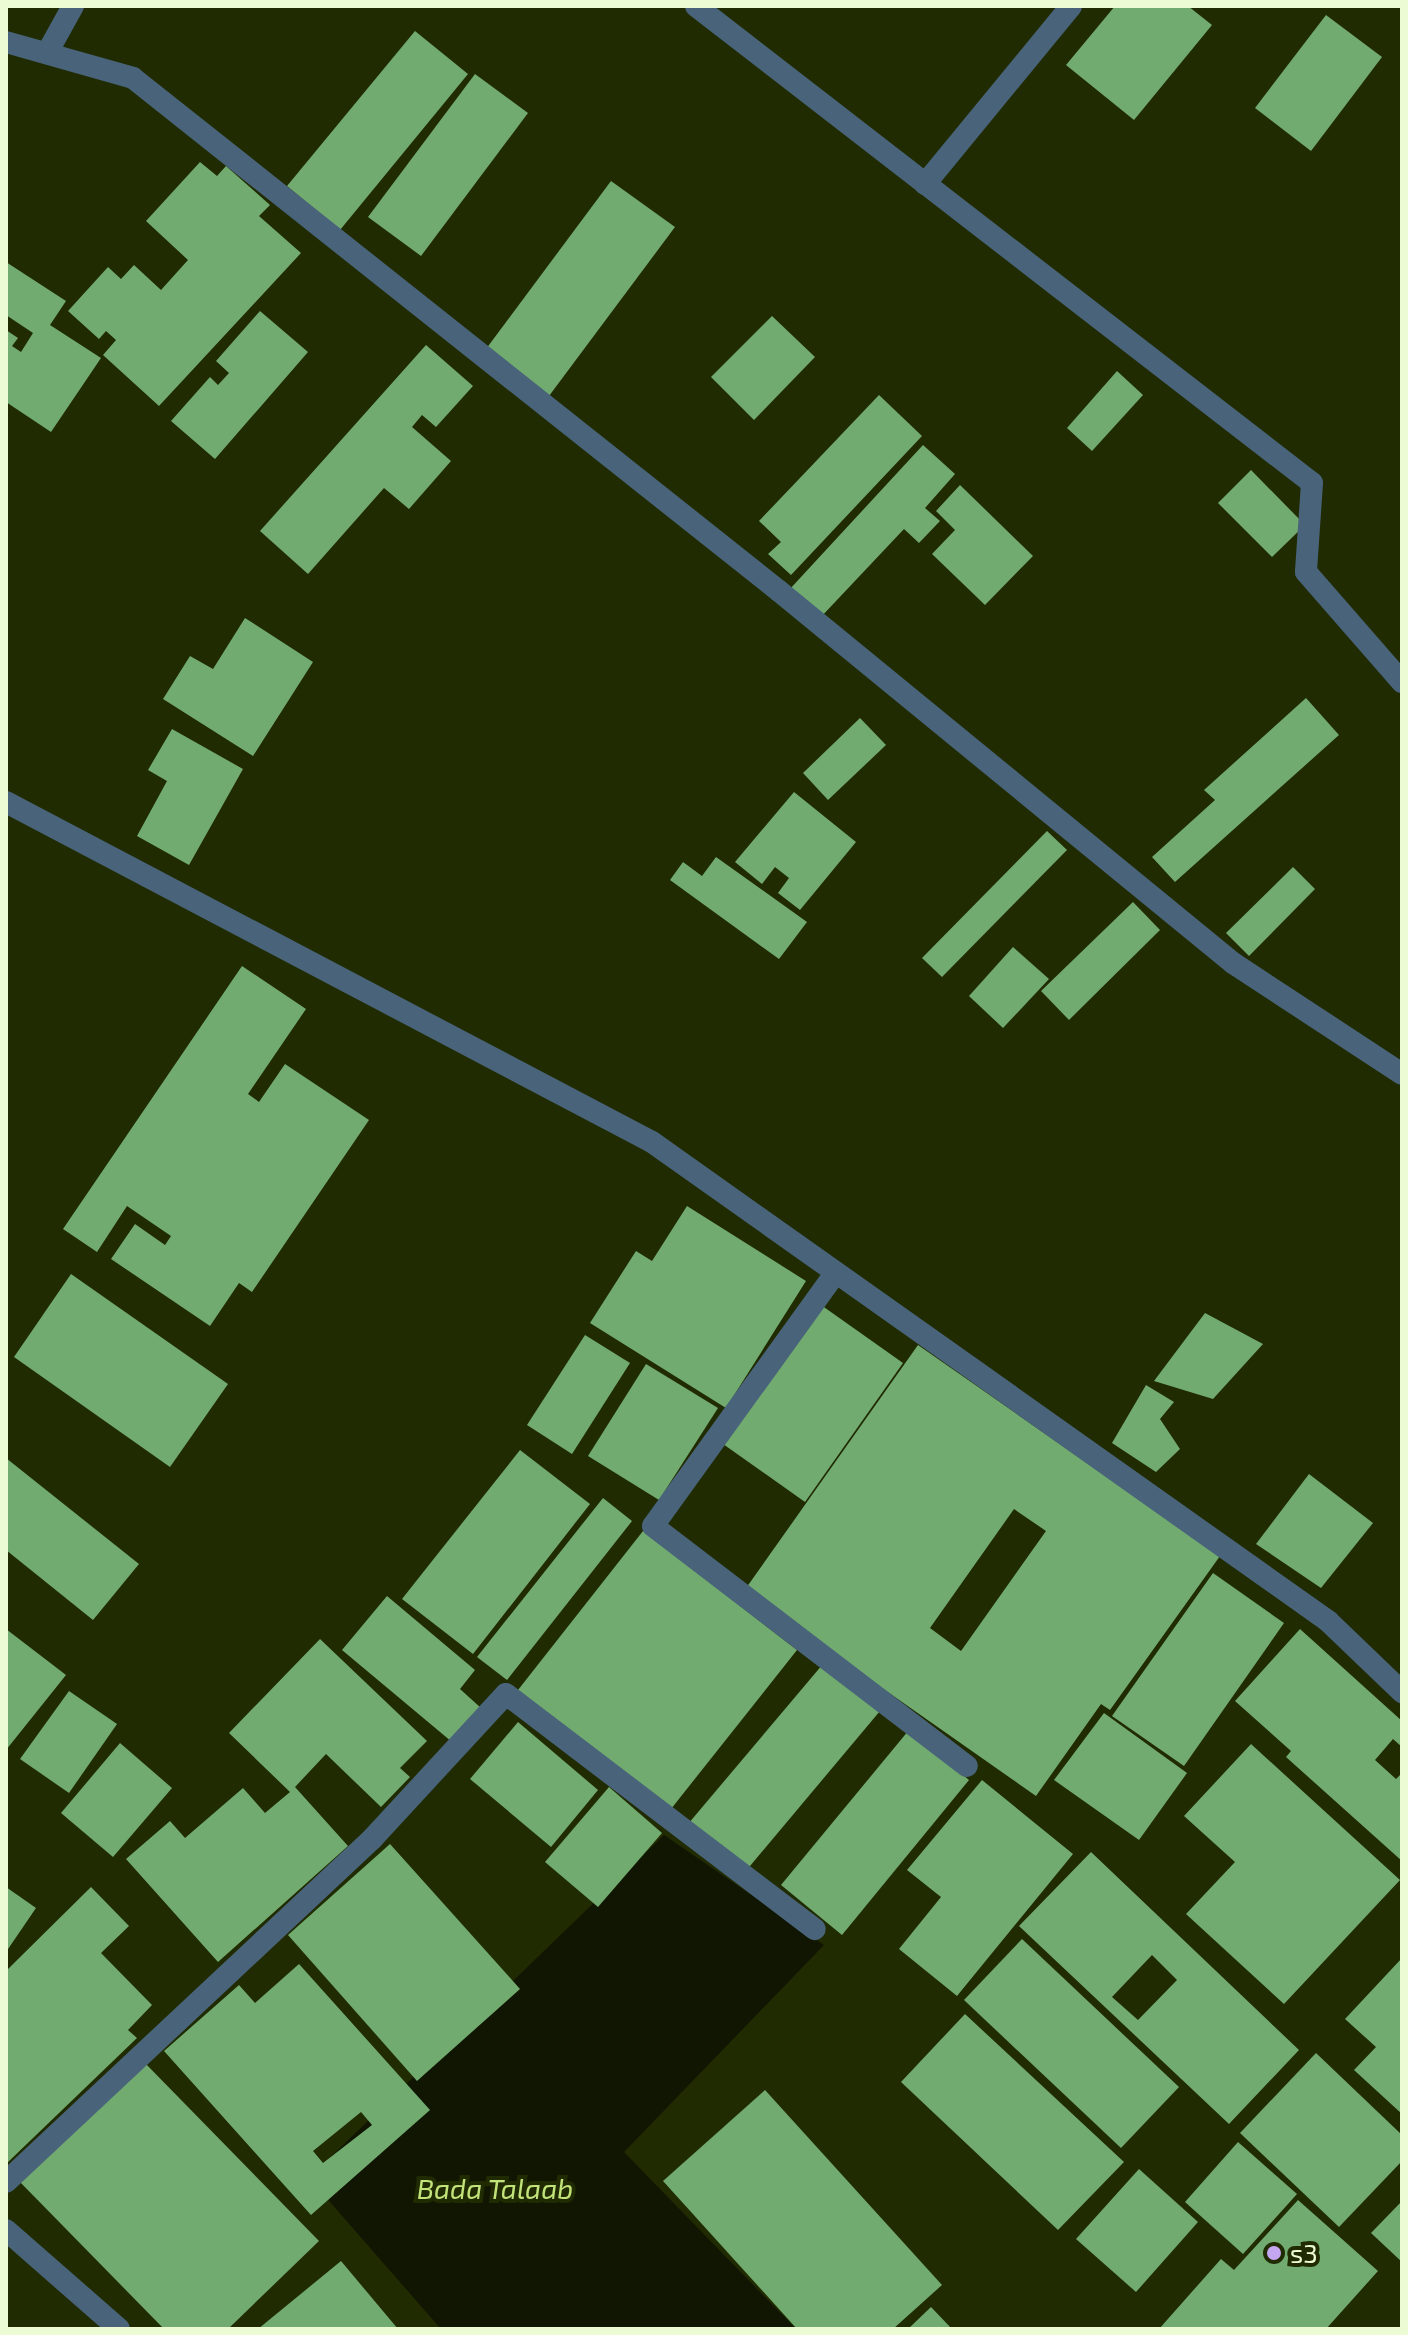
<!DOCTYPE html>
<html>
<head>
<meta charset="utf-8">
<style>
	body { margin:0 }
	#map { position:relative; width:1408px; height:2335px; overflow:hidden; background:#202b02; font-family:"Exo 2",sans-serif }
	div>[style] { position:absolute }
	.water>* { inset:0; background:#101602 }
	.building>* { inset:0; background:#72ab6f }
	.minor>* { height:22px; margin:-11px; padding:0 11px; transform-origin:11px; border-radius:11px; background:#49647a }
	.dots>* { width:22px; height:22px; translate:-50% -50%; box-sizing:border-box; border:4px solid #202b02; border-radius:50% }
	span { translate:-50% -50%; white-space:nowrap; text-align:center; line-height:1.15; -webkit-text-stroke:8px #202b02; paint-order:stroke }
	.poi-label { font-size:26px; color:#edfbd4 }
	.left { translate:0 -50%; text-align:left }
	.water-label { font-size:28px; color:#c2e27a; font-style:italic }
	.frame { position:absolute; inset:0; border:8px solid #edfbd4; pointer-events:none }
</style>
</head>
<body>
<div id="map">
	<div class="water">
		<i style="clip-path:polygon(664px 1835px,824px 1945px,624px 2152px,796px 2329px,441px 2329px,309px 2178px)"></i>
	</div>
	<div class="building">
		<i style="clip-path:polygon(1115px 6px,1188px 6px,1212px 25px,1134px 120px,1066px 65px)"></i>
		<i style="clip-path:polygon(1326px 15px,1382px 57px,1311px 151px,1255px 108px)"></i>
		<i style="clip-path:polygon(415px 31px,468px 74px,340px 230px,287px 186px)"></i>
		<i style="clip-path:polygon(475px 74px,528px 113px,421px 256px,368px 217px)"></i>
		<i style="clip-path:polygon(200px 162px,217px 176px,226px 166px,270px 205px,259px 216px,301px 253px,159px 406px,103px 355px,116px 340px,106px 331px,99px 339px,68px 311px,108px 267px,121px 279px,134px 265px,161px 290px,188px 260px,146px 221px)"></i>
		<i style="clip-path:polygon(611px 181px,675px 227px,549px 396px,486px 349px)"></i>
		<i style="clip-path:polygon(6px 262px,66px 301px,50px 325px,101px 358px,51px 432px,6px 402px,6px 330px,18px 338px,12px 346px,21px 352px,33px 333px,6px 315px)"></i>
		<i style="clip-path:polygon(260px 311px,308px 352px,215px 459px,171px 421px,210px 377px,218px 385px,229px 373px,216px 361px)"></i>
		<i style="clip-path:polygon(772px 316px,815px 357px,754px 420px,711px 377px)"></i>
		<i style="clip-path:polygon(426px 345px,473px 386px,436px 427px,422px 415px,412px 427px,451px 461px,409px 509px,384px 488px,308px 574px,260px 531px)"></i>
		<i style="clip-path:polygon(1117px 371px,1143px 395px,1092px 451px,1067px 428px)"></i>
		<i style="clip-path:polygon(879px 395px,922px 436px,791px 575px,768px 554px,781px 542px,759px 521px)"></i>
		<i style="clip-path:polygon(923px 445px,955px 474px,925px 508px,940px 521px,919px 543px,904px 529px,820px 618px,789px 590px)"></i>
		<i style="clip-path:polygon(1251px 470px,1305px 525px,1272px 557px,1218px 503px)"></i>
		<i style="clip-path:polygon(960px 485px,1033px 556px,985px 605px,932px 554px,955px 530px,936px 511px)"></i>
		<i style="clip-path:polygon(245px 618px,313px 662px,253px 756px,163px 699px,190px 656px,213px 669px)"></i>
		<i style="clip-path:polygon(1306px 698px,1339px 735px,1175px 882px,1152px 857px,1215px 800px,1204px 790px)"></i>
		<i style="clip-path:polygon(860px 718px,886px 745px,828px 800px,803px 773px)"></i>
		<i style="clip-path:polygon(172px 729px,243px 769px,189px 865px,137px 836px,167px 781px,148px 770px)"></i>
		<i style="clip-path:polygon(794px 792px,856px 842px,800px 910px,778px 893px,789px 878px,775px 867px,762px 884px,735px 862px)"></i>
		<i style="clip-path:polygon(1047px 831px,1067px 850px,942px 977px,922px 958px)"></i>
		<i style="clip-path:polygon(716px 857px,807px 922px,779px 959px,670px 880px,683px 862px,702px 876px)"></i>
		<i style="clip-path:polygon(1293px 867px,1315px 889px,1249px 956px,1226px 933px)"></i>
		<i style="clip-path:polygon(1133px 902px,1160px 930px,1069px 1020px,1041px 991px)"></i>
		<i style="clip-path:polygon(1013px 947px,1049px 979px,1003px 1028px,969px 996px)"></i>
		<i style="clip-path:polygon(242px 966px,306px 1009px,248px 1094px,259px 1102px,285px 1064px,369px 1120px,252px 1292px,239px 1283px,210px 1326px,111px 1259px,135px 1224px,165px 1245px,171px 1236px,127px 1206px,97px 1252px,63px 1229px)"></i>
		<i style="clip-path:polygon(687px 1206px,806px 1281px,726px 1408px,590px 1323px,636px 1251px,652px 1261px)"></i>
		<i style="clip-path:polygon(71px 1274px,228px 1384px,170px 1467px,14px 1357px)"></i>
		<i style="clip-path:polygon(821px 1305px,903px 1363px,805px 1502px,723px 1444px)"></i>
		<i style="clip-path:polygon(1205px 1313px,1263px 1344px,1213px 1399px,1154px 1381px)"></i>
		<i style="clip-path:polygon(585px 1335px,630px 1363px,572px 1454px,527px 1425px)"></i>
		<i style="clip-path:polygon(evenodd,918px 1345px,1220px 1556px,1110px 1710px,1101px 1704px,1036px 1796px,744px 1591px,918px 1345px,1014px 1509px,1046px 1531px,961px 1651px,930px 1628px,1014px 1509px)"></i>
		<i style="clip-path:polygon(646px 1364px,718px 1408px,659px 1500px,588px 1456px)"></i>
		<i style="clip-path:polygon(1146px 1385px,1174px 1402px,1160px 1419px,1180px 1449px,1156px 1472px,1112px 1443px)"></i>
		<i style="clip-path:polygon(520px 1450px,590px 1504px,473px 1654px,402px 1599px)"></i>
		<i style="clip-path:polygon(6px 1458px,139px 1564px,93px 1620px,6px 1550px)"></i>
		<i style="clip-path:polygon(1309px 1474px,1373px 1523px,1321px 1588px,1256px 1544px)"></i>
		<i style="clip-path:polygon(603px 1498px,632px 1521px,507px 1680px,477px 1657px)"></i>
		<i style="clip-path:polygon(643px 1531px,797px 1650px,671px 1809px,518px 1690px)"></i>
		<i style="clip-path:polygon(1213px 1573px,1284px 1623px,1184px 1766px,1112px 1716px)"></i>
		<i style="clip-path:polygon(387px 1596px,475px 1670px,460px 1689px,481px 1708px,452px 1742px,342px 1650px)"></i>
		<i style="clip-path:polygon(6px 1629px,66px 1675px,6px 1750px)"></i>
		<i style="clip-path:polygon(1300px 1629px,1402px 1721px,1402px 1747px,1393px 1739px,1375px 1760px,1396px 1779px,1402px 1773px,1402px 1861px,1286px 1757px,1291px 1751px,1235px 1701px)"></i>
		<i style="clip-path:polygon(320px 1639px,427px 1741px,400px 1768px,410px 1777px,381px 1807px,326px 1754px,295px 1787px,348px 1846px,218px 1962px,126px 1859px,170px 1821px,185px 1838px,243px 1788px,265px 1813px,290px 1792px,229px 1733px)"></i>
		<i style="clip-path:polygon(823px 1664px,880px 1711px,745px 1872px,688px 1824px)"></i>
		<i style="clip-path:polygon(69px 1691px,117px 1724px,69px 1793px,20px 1759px)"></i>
		<i style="clip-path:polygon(1104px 1713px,1187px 1773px,1139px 1840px,1054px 1780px)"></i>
		<i style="clip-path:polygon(518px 1722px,598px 1790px,551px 1847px,470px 1779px)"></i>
		<i style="clip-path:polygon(909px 1730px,969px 1780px,842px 1935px,781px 1885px)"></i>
		<i style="clip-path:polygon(120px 1743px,172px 1788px,113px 1857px,61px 1813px)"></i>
		<i style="clip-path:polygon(1251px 1744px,1400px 1880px,1284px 2004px,1186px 1914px,1235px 1862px,1184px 1816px)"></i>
		<i style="clip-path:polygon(982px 1780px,1073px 1854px,957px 1996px,899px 1949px,941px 1897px,907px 1870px)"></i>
		<i style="clip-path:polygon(609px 1787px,662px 1833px,598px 1907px,545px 1862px)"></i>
		<i style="clip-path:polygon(390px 1844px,520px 1989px,417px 2081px,288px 1935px)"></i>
		<i style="clip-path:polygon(evenodd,1091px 1852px,1299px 2050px,1229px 2124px,1019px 1926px,1091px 1852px,1152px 1955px,1177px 1980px,1138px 2020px,1112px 1997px,1152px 1955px)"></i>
		<i style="clip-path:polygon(6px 1887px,36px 1908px,6px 1952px)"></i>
		<i style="clip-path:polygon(91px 1887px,129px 1926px,101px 1953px,152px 2005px,128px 2030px,137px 2038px,6px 2164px,6px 1971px)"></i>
		<i style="clip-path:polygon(1022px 1939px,1179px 2087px,1121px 2148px,964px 2000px)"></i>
		<i style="clip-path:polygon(1402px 1958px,1402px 2114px,1354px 2070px,1376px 2047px,1345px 2019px)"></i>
		<i style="clip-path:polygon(evenodd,299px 1964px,430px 2110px,311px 2215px,164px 2051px,239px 1985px,255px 2003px,299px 1964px,361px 2112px,372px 2125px,323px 2163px,313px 2151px,361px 2112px)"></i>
		<i style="clip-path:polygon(965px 2014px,1124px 2162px,1058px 2230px,901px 2082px)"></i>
		<i style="clip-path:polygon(1316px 2053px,1402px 2135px,1402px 2161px,1339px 2227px,1240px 2133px)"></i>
		<i style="clip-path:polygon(143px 2061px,319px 2241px,228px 2329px,164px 2329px,19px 2181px)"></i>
		<i style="clip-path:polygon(765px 2090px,942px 2285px,893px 2329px,797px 2329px,663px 2181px)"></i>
		<i style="clip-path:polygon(1238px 2142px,1297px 2194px,1243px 2254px,1185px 2202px)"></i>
		<i style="clip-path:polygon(1139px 2169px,1198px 2222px,1136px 2292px,1076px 2239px)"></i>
		<i style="clip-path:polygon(1298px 2200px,1378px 2271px,1326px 2329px,1159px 2329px,1221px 2259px,1234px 2270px)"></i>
		<i style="clip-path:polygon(1402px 2201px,1402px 2262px,1371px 2233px)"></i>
		<i style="clip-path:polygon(341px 2261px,398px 2329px,258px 2329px)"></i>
		<i style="clip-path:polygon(931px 2307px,952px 2329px,908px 2329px)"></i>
	</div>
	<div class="minor">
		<i style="left:696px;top:6px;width:779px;rotate:37.75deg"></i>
		<i style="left:1312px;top:483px;width:89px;rotate:93.9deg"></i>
		<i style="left:1306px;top:572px;width:146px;rotate:48.9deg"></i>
		<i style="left:6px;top:42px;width:132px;rotate:15.8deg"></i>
		<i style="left:133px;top:78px;width:825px;rotate:38.45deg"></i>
		<i style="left:779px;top:591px;width:587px;rotate:39.33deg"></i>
		<i style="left:1233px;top:963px;width:202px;rotate:33.3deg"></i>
		<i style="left:47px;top:53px;width:54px;rotate:-61deg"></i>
		<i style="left:925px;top:184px;width:230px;rotate:-50.6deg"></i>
		<i style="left:6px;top:802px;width:730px;rotate:27.76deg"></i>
		<i style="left:652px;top:1142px;width:829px;rotate:35.32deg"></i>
		<i style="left:1328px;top:1621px;width:103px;rotate:43.8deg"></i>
		<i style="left:834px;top:1275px;width:309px;rotate:125.8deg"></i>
		<i style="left:653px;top:1526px;width:395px;rotate:37.4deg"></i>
		<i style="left:6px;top:2182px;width:502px;rotate:-43.14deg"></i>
		<i style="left:372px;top:1839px;width:197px;rotate:-47.3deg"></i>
		<i style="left:506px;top:1694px;width:388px;rotate:37.3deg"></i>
		<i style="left:6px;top:2230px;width:150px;rotate:41.2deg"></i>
	</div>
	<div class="dots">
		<i style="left:1274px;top:2253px;background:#c5a6f0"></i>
	</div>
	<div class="poi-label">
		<span class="left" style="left:1290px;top:2253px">s3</span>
	</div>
	<div class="water-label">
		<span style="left:495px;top:2188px">Bada Talaab</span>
	</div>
	<div class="frame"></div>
</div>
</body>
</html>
